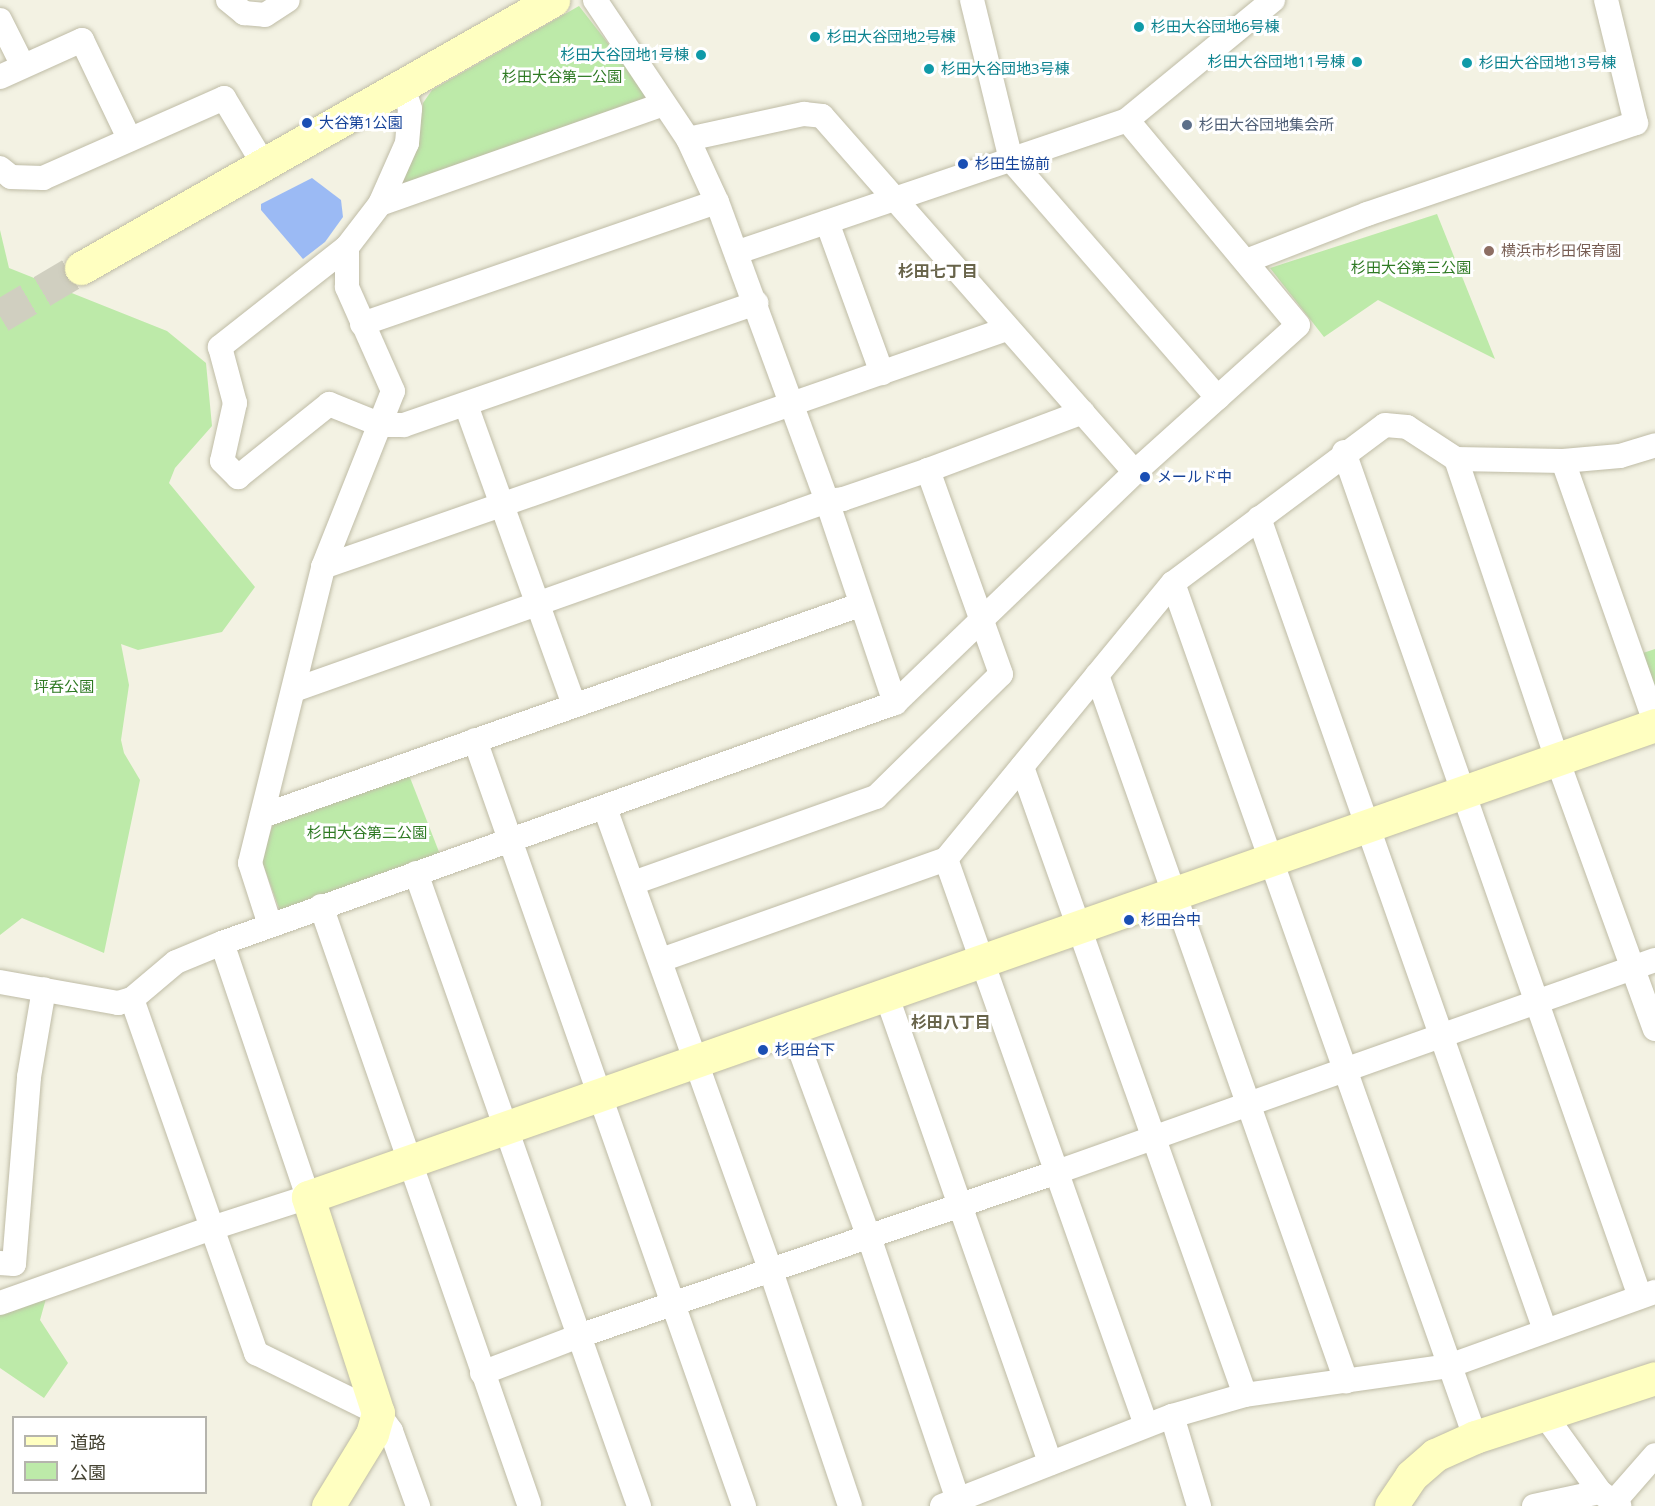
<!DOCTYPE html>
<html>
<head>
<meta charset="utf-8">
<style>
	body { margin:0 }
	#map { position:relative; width:1655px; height:1506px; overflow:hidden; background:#f3f2e3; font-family:"Open Sans","Noto Sans JP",sans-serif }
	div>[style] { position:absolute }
	.green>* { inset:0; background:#bdeaa9 }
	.water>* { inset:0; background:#9bbaf4 }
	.secondary-tunnel>* { height:33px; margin-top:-16.5px; transform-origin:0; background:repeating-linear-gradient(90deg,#d0cfc0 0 33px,transparent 0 49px) }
	.roads { filter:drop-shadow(0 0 2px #bfbca6) drop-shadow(0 0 2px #bfbca6) }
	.street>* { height:24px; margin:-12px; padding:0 12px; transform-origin:12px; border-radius:12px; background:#fff }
	.secondary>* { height:33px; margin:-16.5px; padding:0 16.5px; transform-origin:16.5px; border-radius:16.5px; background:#ffffc1 }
	.dots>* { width:16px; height:16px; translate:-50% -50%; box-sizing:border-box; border:3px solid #fff; border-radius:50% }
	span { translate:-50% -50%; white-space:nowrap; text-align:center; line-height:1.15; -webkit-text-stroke:6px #fff; paint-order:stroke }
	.culture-label { font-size:15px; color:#0d838f }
	.left { translate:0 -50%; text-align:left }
	.right { translate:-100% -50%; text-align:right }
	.park-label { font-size:15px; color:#2f7a24 }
	.transit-label { font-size:15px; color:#164399 }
	.service-label { font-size:15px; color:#4e5e75 }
	.education-label { font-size:15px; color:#785e54 }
	.neighbourhood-label { font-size:16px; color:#68644a; font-weight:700 }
	.legend { position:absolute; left:12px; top:1416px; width:195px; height:78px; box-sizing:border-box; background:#fff; border:2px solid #b5b4ad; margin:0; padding:8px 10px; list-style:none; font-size:18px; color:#454333 }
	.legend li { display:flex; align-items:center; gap:12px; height:30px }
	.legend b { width:30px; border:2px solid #b5b4ad }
</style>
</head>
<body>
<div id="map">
	<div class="green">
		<i style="clip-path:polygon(579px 6px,653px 101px,405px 190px,397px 183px,418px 143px,423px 103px,432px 90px)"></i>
		<i style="clip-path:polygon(1437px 214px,1495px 359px,1378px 300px,1324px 337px,1270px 268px)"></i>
		<i style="clip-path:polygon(0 230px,9px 268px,167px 331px,206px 363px,212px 426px,175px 468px,169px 483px,255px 587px,222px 632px,138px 650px,121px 644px,129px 685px,121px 740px,124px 753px,140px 780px,104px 953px,22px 918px,0 935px)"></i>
		<i style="clip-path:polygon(1655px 649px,1655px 697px,1640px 654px)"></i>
		<i style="clip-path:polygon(407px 770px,441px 857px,280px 911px,261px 859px,276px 816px)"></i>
		<i style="clip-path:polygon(47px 1295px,40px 1320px,68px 1363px,44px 1398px,0 1368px,0 1312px)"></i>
	</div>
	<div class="water">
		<i style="clip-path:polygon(312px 178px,341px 200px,343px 217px,325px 242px,303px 259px,261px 210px,261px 204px)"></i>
	</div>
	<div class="secondary-tunnel">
		<i style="left:0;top:316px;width:94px;rotate:-30.7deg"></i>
	</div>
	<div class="roads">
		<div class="street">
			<i style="left:228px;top:0;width:21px;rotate:39deg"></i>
			<i style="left:244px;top:13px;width:21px;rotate:5deg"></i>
			<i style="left:265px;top:15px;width:27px;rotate:-33deg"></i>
			<i style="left:595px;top:0;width:167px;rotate:56.2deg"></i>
			<i style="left:688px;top:139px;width:69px;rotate:65.3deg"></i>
			<i style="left:717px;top:202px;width:319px;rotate:69.8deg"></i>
			<i style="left:827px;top:501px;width:213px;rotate:71.4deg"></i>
			<i style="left:972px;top:0;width:165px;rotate:76.3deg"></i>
			<i style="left:1011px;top:160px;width:315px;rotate:49deg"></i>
			<i style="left:0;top:20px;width:49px;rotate:63.4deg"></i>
			<i style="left:0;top:77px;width:90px;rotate:-24.3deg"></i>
			<i style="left:82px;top:40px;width:109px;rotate:64.4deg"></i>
			<i style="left:402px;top:84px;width:26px;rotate:72deg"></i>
			<i style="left:410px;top:109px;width:34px;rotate:95deg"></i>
			<i style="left:407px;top:143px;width:67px;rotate:113.9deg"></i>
			<i style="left:380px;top:204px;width:54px;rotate:127.5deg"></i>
			<i style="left:347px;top:247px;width:162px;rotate:141.8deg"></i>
			<i style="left:220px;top:347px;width:58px;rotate:75deg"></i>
			<i style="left:235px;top:403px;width:59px;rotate:102.6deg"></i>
			<i style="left:222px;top:461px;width:23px;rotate:45deg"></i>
			<i style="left:238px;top:477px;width:117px;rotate:-38.7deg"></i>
			<i style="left:329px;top:404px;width:56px;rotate:22deg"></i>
			<i style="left:381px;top:425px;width:23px"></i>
			<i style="left:404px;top:425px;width:373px;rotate:-19.1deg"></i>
			<i style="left:688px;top:139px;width:119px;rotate:-12.2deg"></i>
			<i style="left:804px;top:114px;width:18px;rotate:6deg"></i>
			<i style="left:822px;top:116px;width:474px;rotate:48.7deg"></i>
			<i style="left:0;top:168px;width:14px;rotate:39deg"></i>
			<i style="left:11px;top:177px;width:32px;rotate:2deg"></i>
			<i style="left:43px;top:178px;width:198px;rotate:-23.8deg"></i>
			<i style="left:224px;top:98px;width:78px;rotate:59.2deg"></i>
			<i style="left:380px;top:204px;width:301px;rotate:-19.4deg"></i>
			<i style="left:827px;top:222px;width:161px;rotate:70deg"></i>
			<i style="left:738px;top:252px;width:411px;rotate:-18.7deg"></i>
			<i style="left:1127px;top:120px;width:189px;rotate:-39.4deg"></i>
			<i style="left:1246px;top:261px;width:130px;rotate:-21.2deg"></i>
			<i style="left:1367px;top:214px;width:284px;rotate:-18.7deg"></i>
			<i style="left:1636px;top:123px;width:127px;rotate:-103.7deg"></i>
			<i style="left:362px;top:324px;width:375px;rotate:-19deg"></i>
			<i style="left:466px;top:405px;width:317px;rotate:70.2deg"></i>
			<i style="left:1344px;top:452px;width:895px;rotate:70.69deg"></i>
			<i style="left:1456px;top:459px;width:317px;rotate:71.4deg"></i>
			<i style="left:1557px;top:759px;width:287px;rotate:70.1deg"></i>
			<i style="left:1563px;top:461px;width:277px;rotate:70.6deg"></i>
			<i style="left:1259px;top:518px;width:861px;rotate:70.6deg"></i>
			<i style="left:323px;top:567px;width:724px;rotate:-19.19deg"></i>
			<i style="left:1173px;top:583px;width:906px;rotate:70.52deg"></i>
			<i style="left:1097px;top:675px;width:749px;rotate:70.57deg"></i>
			<i style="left:294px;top:690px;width:566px;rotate:-19.52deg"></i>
			<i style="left:827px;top:501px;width:16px;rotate:-7deg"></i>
			<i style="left:843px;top:499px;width:90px;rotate:-18.8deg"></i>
			<i style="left:928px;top:470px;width:165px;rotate:-20.5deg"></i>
			<i style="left:475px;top:740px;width:812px;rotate:70.65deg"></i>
			<i style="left:1022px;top:767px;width:666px;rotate:70.45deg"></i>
			<i style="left:605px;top:808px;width:492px;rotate:70.3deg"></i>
			<i style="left:771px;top:1271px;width:248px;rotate:71.4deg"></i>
			<i style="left:262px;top:816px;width:634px;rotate:-19.44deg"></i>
			<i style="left:946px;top:859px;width:600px;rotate:70.54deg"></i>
			<i style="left:416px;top:873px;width:671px;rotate:70.59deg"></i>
			<i style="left:633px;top:883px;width:258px;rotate:-19.5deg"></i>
			<i style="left:876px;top:797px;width:175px;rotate:-44.5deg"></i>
			<i style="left:1001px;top:674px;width:217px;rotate:-109.7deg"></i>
			<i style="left:321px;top:906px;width:633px;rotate:70.82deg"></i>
			<i style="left:270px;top:925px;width:65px;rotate:-107.9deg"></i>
			<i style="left:250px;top:863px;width:305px;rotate:-76.1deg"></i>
			<i style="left:323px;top:567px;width:189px;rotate:-68.3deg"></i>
			<i style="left:393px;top:391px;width:114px;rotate:-113.9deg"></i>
			<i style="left:347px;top:287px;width:40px;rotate:-90deg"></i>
			<i style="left:661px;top:960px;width:302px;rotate:-19.5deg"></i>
			<i style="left:946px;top:859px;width:357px;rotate:-50.6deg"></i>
			<i style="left:1173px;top:583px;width:264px;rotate:-36.7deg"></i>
			<i style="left:1385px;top:425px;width:22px;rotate:5deg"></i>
			<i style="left:1407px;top:427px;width:59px;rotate:33.1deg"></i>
			<i style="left:1456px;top:459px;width:107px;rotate:1.1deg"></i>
			<i style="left:1563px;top:461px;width:57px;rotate:-5deg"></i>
			<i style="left:1620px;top:456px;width:37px;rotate:-17deg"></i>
			<i style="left:0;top:982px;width:120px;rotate:10.1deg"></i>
			<i style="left:118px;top:1003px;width:15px;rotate:-16deg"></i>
			<i style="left:132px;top:999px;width:57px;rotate:-40.1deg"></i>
			<i style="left:176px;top:962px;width:50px;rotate:-22.4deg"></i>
			<i style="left:222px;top:943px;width:715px;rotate:-19.63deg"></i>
			<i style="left:895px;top:703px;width:333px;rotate:-43.9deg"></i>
			<i style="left:1135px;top:472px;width:219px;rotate:-42deg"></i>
			<i style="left:1298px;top:325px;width:267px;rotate:-129.8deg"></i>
			<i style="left:886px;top:994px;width:497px;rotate:70.7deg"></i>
			<i style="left:132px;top:999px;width:243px;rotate:70.7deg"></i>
			<i style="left:212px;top:1228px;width:101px;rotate:-17.9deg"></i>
			<i style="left:308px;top:1197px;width:268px;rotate:-108.7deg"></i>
			<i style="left:792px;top:1028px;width:223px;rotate:69.8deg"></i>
			<i style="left:869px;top:1237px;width:284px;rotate:71.3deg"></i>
			<i style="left:0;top:1263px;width:14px;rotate:4deg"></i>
			<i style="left:14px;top:1264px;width:188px;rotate:-85.4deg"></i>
			<i style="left:29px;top:1077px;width:89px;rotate:-80.3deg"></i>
			<i style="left:0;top:1303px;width:225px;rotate:-19.5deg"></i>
			<i style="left:212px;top:1228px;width:133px;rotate:70.6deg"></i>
			<i style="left:256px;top:1353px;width:136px;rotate:26.2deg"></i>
			<i style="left:378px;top:1413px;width:22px;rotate:54deg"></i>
			<i style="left:391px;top:1431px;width:80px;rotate:70.2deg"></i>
			<i style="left:482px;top:1373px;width:104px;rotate:-20.9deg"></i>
			<i style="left:579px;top:1336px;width:505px;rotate:-18.94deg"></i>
			<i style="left:1057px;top:1172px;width:634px;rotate:-19.52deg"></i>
			<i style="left:1544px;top:1414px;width:96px;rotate:54.3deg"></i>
			<i style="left:1600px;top:1492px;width:24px;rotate:36deg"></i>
			<i style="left:1172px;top:1416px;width:94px;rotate:73.3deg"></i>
			<i style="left:1614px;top:1502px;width:62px;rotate:-48.9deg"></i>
			<i style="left:942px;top:1506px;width:247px;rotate:-21.4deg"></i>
			<i style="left:1172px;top:1416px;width:76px;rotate:-16deg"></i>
			<i style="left:1245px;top:1395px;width:206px;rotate:-8.1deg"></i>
			<i style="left:1449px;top:1366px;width:219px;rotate:-19.8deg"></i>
			<i style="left:1534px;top:1506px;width:67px;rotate:-12deg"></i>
		</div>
		<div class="secondary">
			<i style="left:81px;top:268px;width:543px;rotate:-29.59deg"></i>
			<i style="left:328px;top:1506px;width:84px;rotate:-58.6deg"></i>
			<i style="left:372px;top:1434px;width:22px;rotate:-74deg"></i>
			<i style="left:378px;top:1413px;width:227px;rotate:-108deg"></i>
			<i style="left:308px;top:1197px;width:1427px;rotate:-19.31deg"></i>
			<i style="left:1391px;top:1506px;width:36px;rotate:-56deg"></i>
			<i style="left:1411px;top:1476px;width:32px;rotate:-41deg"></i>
			<i style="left:1435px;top:1455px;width:44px;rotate:-24.2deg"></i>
			<i style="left:1475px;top:1437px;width:189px;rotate:-18.1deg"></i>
		</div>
	</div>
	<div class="dots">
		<i style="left:1139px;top:27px;background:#0f9aa8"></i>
		<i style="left:815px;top:37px;background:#0f9aa8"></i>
		<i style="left:701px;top:55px;background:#0f9aa8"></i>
		<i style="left:1357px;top:62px;background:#0f9aa8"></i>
		<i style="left:1467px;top:63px;background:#0f9aa8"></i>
		<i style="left:929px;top:69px;background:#0f9aa8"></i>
		<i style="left:307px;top:123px;background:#1a4fb4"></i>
		<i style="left:1187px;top:125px;background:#5c6f8a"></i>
		<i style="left:963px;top:164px;background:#1a4fb4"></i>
		<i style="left:1489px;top:251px;background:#8d6e63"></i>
		<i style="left:1145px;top:477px;background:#1a4fb4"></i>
		<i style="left:1129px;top:920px;background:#1a4fb4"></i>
		<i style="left:763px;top:1050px;background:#1a4fb4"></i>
	</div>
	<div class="culture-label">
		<span class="left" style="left:1151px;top:27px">杉田大谷団地6号棟</span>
		<span class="left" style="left:827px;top:37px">杉田大谷団地2号棟</span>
		<span class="right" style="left:689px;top:55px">杉田大谷団地1号棟</span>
		<span class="right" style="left:1345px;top:62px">杉田大谷団地11号棟</span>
		<span class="left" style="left:1479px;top:63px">杉田大谷団地13号棟</span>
		<span class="left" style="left:941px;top:69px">杉田大谷団地3号棟</span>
	</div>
	<div class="park-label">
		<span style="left:562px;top:77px">杉田大谷第一公園</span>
		<span style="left:1411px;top:268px">杉田大谷第三公園</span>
		<span style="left:64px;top:687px">坪呑公園</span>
		<span style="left:367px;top:833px">杉田大谷第二公園</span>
	</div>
	<div class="transit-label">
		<span class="left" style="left:319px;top:123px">大谷第1公園</span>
		<span class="left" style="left:975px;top:164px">杉田生協前</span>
		<span class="left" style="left:1157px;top:477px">メールド中</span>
		<span class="left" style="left:1141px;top:920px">杉田台中</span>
		<span class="left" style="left:775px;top:1050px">杉田台下</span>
	</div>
	<div class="service-label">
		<span class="left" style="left:1199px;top:125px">杉田大谷団地集会所</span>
	</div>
	<div class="education-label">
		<span class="left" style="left:1501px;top:251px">横浜市杉田保育園</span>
	</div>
	<div class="neighbourhood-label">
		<span style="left:938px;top:271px">杉田七丁目</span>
		<span style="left:951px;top:1022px">杉田八丁目</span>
	</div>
	<ul class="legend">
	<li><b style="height:8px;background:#ffffc1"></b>道路</li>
	<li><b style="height:16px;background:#bdeaa9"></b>公園</li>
	</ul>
</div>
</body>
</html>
